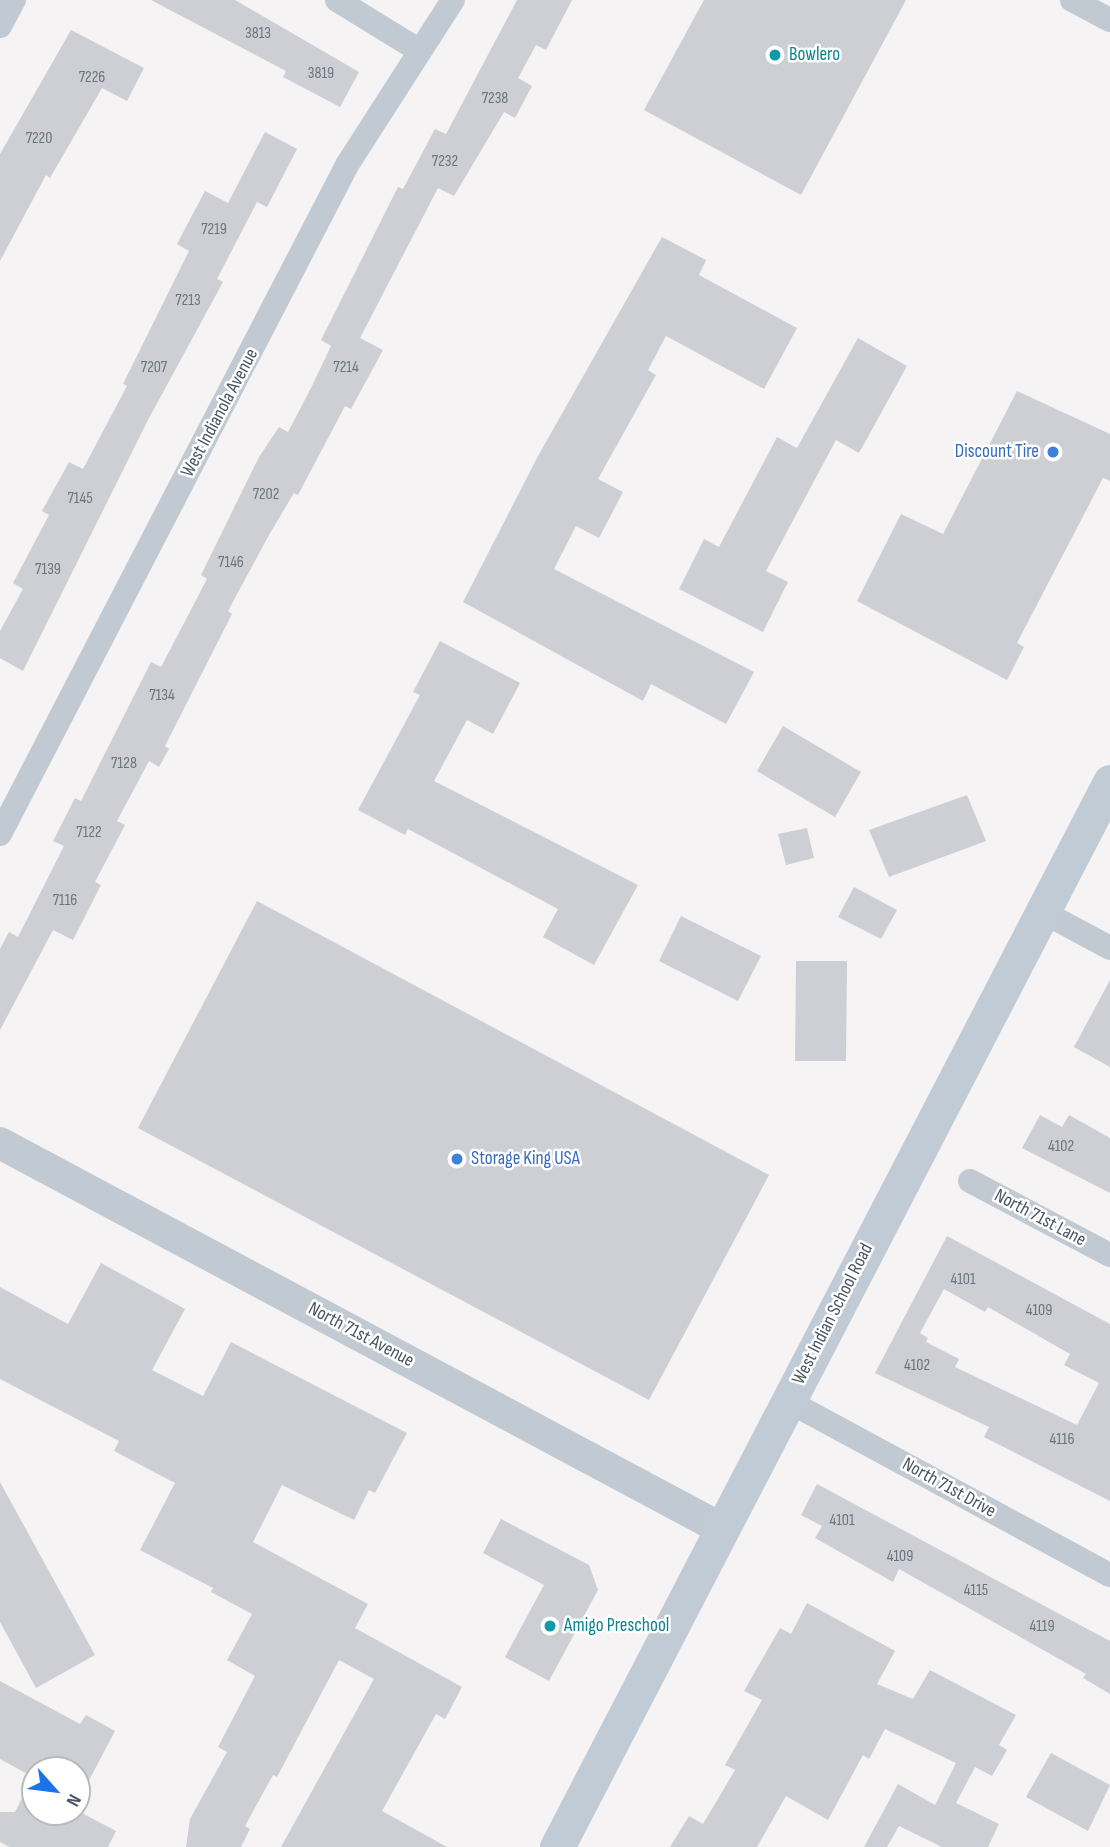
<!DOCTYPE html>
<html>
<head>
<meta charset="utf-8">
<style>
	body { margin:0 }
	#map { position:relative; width:1110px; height:1847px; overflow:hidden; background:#f5f3f3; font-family:"Sofia Sans Condensed",sans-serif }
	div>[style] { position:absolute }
	.building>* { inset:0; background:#cdcfd5 }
	.minor>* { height:24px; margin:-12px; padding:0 12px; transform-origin:12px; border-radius:12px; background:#c1cad2 }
	.tertiary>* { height:32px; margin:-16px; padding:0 16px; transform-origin:16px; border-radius:16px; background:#c1cad2 }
	.secondary>* { height:35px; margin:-17.5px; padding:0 17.5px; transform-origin:17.5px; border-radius:17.5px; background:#c1cbd6 }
	.dots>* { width:19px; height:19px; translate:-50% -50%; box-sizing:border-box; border:4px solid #fff; border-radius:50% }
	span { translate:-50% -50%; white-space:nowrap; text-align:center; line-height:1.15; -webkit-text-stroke:5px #fff; paint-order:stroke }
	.number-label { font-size:16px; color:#6b747e }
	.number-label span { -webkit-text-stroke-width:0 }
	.culture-label { font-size:19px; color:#0d838f }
	.left { translate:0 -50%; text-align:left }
	.street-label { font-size:19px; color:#4a5661 }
	.shop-label { font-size:19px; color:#366cbe }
	.right { translate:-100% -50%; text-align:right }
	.north { position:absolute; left:21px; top:1756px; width:70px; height:70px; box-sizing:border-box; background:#fff; border:2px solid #b7bbc0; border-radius:50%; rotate:118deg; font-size:19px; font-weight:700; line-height:28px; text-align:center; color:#4a5661 }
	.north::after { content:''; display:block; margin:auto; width:24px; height:32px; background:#1a73e8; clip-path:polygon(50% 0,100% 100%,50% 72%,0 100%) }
</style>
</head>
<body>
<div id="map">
	<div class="building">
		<i style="clip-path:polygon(151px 0,235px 0,359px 72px,340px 107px,283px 77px,286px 71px)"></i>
		<i style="clip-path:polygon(517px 0,572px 0,546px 50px,536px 45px,518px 78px,532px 86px,515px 118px,504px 112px,454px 196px,438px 188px,360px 338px,383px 350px,351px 409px,345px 406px,298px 495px,294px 493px,269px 535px,228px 611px,232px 614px,165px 746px,169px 749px,159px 767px,149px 761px,117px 821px,125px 825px,95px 882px,101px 885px,73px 940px,53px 930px,0 1030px,0 949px,9px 932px,18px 937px,64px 846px,53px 841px,75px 798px,81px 801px,151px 662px,161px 667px,207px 579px,201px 575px,259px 457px,279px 427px,288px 432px,311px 388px,331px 346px,321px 340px,398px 187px,403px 189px,435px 129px,446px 134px)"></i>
		<i style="clip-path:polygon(704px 0,906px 0,801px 195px,644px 110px)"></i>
		<i style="clip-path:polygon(71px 30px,144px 68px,127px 101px,102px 88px,50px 178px,46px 175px,0 261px,0 154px)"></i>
		<i style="clip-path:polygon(265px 132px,297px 149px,267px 207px,257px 202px,217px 279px,223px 282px,148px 420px,23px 671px,0 658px,0 631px,23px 589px,13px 583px,49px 515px,42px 511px,69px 462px,83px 469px,127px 386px,123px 384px,189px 251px,177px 244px,205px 191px,228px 203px)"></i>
		<i style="clip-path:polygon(662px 237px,706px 260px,699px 275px,797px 328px,764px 389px,666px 336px,648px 370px,656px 375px,598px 479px,623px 492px,599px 538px,576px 526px,554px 569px,754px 672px,726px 724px,651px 684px,643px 701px,463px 602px,538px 456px)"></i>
		<i style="clip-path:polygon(858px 338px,907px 366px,859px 453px,836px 440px,766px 571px,788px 582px,763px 632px,679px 589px,704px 539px,719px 547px,777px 437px,797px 448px)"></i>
		<i style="clip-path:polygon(1017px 391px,1110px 434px,1110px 481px,1103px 478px,1017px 643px,1024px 647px,1007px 680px,857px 601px,901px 514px,943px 534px)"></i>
		<i style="clip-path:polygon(440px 641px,520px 683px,493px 734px,467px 720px,434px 781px,638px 885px,594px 965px,543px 937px,558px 909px,408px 829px,405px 835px,358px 810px,420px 695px,413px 692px)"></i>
		<i style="clip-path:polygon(783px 726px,861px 772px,835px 817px,757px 771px)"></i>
		<i style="clip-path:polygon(967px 795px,986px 841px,889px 877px,869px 830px)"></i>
		<i style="clip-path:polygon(807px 828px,814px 858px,786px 865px,778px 834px)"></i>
		<i style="clip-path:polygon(854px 887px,897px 910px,881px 939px,838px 917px)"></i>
		<i style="clip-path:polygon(257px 901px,769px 1175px,649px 1400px,138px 1128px)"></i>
		<i style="clip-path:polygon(681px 916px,761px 956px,738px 1001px,659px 961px)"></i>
		<i style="clip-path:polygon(796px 961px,847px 961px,846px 1061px,795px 1061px)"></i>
		<i style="clip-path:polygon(1110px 980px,1110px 1067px,1074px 1047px)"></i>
		<i style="clip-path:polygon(1040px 1115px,1062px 1127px,1069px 1115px,1110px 1138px,1110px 1193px,1022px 1148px)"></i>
		<i style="clip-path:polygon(evenodd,947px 1236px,1110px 1324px,1110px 1501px,984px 1437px,989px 1427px,875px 1373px,947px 1236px,944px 1289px,985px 1312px,988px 1307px,1070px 1354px,1064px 1365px,1099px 1383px,1077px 1425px,955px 1367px,959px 1359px,926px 1342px,928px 1338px,920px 1333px,944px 1289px)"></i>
		<i style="clip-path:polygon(101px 1263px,185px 1309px,152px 1370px,203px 1396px,231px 1342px,407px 1433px,375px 1493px,369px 1490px,354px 1520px,282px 1485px,253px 1542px,368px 1604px,355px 1628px,462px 1687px,445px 1719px,436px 1714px,382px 1811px,447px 1847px,281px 1847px,374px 1679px,339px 1660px,277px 1777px,273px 1775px,245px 1826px,250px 1829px,241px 1847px,186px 1847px,190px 1819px,227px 1752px,218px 1747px,255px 1676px,227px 1660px,252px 1614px,211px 1592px,213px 1588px,140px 1550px,175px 1483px,114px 1451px,119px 1441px,0 1379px,0 1287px,68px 1324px)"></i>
		<i style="clip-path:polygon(0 1482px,95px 1655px,36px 1688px,0 1622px)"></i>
		<i style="clip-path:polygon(817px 1484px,1110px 1641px,1110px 1694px,1083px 1678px,1086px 1674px,899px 1569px,893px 1582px,815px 1538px,822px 1526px,801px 1515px)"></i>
		<i style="clip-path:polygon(501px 1519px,589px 1565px,598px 1590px,549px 1681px,505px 1657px,544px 1585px,483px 1553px)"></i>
		<i style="clip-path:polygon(807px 1603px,895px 1651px,877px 1684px,913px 1699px,930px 1670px,1016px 1715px,999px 1745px,1007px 1750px,992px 1776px,975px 1767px,956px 1803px,999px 1824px,988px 1847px,942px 1847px,899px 1826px,887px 1847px,864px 1847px,898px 1784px,935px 1805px,956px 1763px,885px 1729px,869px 1759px,863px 1755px,828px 1820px,786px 1796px,757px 1847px,670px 1847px,689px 1816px,703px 1824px,735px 1770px,725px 1765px,762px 1700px,744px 1691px,780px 1628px,791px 1634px)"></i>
		<i style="clip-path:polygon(0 1681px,80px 1724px,86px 1715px,115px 1731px,77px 1803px,77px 1770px,35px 1770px,35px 1812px,80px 1812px,116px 1831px,108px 1847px,9px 1847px,0 1842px,0 1812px,15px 1812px,33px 1777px,0 1759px)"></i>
		<i style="clip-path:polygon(1051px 1753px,1110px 1785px,1088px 1831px,1026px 1797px)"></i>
	</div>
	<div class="minor">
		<i style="left:337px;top:0;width:97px;rotate:31.6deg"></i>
		<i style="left:1072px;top:0;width:43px;rotate:27.8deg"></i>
		<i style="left:0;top:26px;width:30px;rotate:-62deg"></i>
		<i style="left:0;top:834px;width:754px;rotate:-62.58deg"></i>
		<i style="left:347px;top:165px;width:196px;rotate:-57.3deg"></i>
		<i style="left:1043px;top:912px;width:76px;rotate:28.2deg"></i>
		<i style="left:970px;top:1181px;width:158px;rotate:27.9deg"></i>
		<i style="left:788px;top:1401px;width:366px;rotate:28.4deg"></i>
	</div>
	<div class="tertiary">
		<i style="left:0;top:1143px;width:819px;rotate:28.13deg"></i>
	</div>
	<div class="secondary">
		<i style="left:557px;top:1847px;width:1200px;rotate:-62.56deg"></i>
	</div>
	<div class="dots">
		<i style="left:775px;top:55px;background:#0f9aa8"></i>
		<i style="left:1053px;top:452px;background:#3f7fe0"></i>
		<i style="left:457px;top:1159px;background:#3f7fe0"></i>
		<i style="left:550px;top:1626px;background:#0f9aa8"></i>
	</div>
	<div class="number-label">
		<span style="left:258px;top:34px">3813</span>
		<span style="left:321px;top:74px">3819</span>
		<span style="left:92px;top:78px">7226</span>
		<span style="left:495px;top:99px">7238</span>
		<span style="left:39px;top:139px">7220</span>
		<span style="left:445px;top:162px">7232</span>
		<span style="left:214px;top:230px">7219</span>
		<span style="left:188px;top:301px">7213</span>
		<span style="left:154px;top:368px">7207</span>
		<span style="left:346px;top:368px">7214</span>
		<span style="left:266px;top:495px">7202</span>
		<span style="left:80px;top:499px">7145</span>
		<span style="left:231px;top:563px">7146</span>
		<span style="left:48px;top:570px">7139</span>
		<span style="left:162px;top:696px">7134</span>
		<span style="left:124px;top:764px">7128</span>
		<span style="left:89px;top:833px">7122</span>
		<span style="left:65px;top:901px">7116</span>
		<span style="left:1061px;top:1147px">4102</span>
		<span style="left:963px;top:1280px">4101</span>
		<span style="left:1039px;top:1311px">4109</span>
		<span style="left:917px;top:1366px">4102</span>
		<span style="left:1062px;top:1440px">4116</span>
		<span style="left:842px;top:1521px">4101</span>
		<span style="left:900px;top:1557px">4109</span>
		<span style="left:976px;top:1591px">4115</span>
		<span style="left:1042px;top:1627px">4119</span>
	</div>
	<div class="culture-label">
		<span class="left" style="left:789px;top:55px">Bowlero</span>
		<span class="left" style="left:564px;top:1626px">Amigo Preschool</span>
	</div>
	<div class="street-label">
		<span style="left:220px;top:413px;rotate:-62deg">West Indianola Avenue</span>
		<span style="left:1040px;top:1218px;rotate:28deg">North 71st Lane</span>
		<span style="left:833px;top:1314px;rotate:-63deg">West Indian School Road</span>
		<span style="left:361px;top:1335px;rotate:28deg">North 71st Avenue</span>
		<span style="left:949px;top:1488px;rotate:29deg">North 71st Drive</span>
	</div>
	<div class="shop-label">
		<span class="right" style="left:1039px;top:452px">Discount Tire</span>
		<span class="left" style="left:471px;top:1159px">Storage King USA</span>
	</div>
	<div class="north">N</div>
</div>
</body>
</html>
